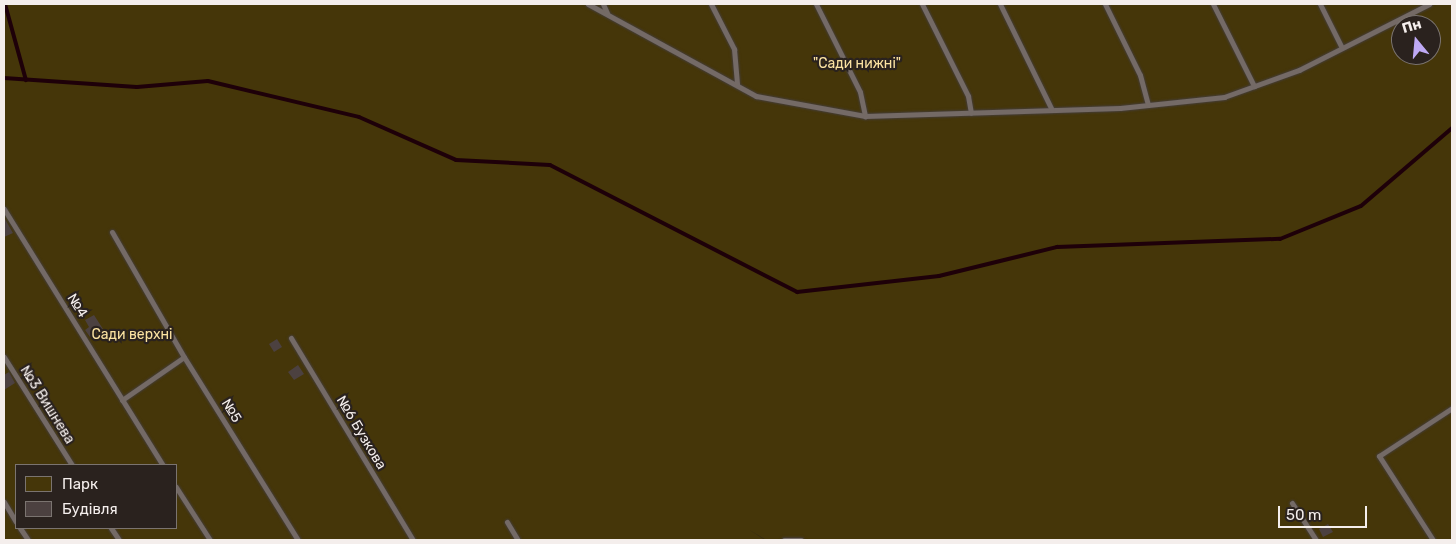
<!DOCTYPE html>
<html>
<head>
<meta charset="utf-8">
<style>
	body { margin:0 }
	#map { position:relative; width:1456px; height:544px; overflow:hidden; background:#2a221e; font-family:Rubik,sans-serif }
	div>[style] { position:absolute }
	.green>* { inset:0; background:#453609 }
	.stream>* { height:4px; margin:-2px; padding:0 2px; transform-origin:2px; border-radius:2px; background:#1e0009 }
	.building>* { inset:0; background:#4c4140 }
	.roads { filter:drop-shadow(0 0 1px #443d3a) drop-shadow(0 0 1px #443d3a) }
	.service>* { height:5px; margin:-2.5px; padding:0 2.5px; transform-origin:2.5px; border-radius:2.5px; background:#746a66 }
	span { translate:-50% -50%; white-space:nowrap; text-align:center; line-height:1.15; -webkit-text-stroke:4.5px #2a221e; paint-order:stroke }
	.park-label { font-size:14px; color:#fbe2a1 }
	.street-label { font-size:14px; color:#f4eeec }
	.frame { position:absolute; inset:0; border:5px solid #f4eeec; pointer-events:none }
	.legend { position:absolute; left:15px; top:464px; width:162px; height:65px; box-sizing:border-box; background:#2a221e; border:1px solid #7b7470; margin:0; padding:6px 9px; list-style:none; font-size:15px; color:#f4eeec }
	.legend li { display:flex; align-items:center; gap:10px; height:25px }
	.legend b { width:25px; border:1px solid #7b7470 }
	.north { position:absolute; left:1391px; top:15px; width:50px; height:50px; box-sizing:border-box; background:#2a221e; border:1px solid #7b7470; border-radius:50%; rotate:343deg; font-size:14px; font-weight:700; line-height:20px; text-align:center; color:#f4eeec }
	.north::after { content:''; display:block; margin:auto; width:18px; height:22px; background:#bea9f4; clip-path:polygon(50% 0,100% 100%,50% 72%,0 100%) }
	.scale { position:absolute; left:1278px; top:506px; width:89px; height:22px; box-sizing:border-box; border:2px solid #f4eeec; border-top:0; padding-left:6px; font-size:15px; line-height:18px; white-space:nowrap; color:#f4eeec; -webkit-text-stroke:4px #2a221e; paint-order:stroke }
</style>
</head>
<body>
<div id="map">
	<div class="green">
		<i style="clip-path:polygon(evenodd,4px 4px,1452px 4px,1452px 540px,766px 540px,748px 529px,765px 540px,4px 540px,4px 4px,1401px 25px,1431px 25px,1431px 55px,1401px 55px,1401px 25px,4px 4px,16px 465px,176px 465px,176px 528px,16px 528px,16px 465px)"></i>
	</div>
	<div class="stream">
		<i style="left:5px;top:4px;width:79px;rotate:74.6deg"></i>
		<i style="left:4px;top:78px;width:133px;rotate:3.9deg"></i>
		<i style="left:137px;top:87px;width:71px;rotate:-4.8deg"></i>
		<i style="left:208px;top:81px;width:155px;rotate:13.4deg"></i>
		<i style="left:359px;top:117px;width:106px;rotate:23.9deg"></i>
		<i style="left:456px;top:160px;width:94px;rotate:3deg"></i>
		<i style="left:550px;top:165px;width:278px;rotate:27.2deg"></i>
		<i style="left:797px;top:292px;width:143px;rotate:-6.4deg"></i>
		<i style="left:939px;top:276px;width:122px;rotate:-13.8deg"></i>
		<i style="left:1057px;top:247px;width:223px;rotate:-2.1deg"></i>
		<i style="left:1280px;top:239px;width:87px;rotate:-22.2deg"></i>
		<i style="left:1361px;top:206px;width:120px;rotate:-40.6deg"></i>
	</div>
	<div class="building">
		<i style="clip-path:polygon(4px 217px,13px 233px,4px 237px)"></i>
		<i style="clip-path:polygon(94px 315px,103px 329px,90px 337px,85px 330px,89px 327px,85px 320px)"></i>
		<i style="clip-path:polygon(277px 339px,282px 347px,274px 352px,269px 344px)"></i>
		<i style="clip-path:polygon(298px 365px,304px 374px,294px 380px,288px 372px)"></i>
		<i style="clip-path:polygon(9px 372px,15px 383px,4px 390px,4px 375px)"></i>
		<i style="clip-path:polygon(1328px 524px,1333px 532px,1323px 537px,1319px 529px)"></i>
	</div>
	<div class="roads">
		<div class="service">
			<i style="left:588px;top:4px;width:192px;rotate:28.7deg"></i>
			<i style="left:756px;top:96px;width:111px;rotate:10.4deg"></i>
			<i style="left:865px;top:116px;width:255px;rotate:-1.8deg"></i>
			<i style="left:1120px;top:108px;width:105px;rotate:-6deg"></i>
			<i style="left:1224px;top:97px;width:80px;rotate:-19.8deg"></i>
			<i style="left:1299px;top:70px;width:146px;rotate:-26.9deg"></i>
			<i style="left:603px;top:4px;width:10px;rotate:66deg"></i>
			<i style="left:711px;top:4px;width:51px;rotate:62.9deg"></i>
			<i style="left:734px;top:49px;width:36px;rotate:85deg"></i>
			<i style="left:816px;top:4px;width:98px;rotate:63.4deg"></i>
			<i style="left:860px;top:92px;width:25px;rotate:78deg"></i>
			<i style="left:922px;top:4px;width:103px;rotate:63.4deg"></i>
			<i style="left:968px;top:96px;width:17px;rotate:80deg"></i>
			<i style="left:1000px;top:4px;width:118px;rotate:63.9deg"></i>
			<i style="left:1105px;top:4px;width:79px;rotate:63.8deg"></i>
			<i style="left:1140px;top:75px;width:31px;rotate:75deg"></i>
			<i style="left:1213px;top:4px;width:92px;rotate:63.4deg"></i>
			<i style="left:1320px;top:4px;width:49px;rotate:63.4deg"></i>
			<i style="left:4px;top:209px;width:301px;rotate:58.2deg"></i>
			<i style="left:112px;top:232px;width:144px;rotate:60.1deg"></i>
			<i style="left:291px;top:338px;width:236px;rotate:58.9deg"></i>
			<i style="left:4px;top:357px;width:128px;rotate:57.8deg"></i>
			<i style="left:122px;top:400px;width:75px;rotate:-34.7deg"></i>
			<i style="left:184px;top:357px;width:216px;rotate:58.1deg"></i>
			<i style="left:176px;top:487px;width:63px;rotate:57.3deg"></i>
			<i style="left:4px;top:502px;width:23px;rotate:59deg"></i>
			<i style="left:1292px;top:503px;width:44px;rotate:57deg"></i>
			<i style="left:507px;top:522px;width:21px;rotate:59deg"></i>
			<i style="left:20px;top:528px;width:14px;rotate:56deg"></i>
			<i style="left:111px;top:528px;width:14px;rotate:56deg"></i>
			<i style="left:784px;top:540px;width:17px"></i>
			<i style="left:1433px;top:540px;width:100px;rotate:-122.7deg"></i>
			<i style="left:1379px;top:456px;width:87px;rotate:-33.3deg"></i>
		</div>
	</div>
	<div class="park-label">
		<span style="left:857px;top:64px">"Сади нижні"</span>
		<span style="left:132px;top:335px">Сади верхні</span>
	</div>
	<div class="street-label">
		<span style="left:77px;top:306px;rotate:58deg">№4</span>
		<span style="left:47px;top:405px;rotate:58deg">№3 Вишнева</span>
		<span style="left:231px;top:411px;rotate:58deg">№5</span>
		<span style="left:361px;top:433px;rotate:59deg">№6 Бузкова</span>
	</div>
	<div class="frame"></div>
	<ul class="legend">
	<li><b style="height:14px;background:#453609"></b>Парк</li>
	<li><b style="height:14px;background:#4c4140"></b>Будівля</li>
	</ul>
	<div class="north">Пн</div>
	<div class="scale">50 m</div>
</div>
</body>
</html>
